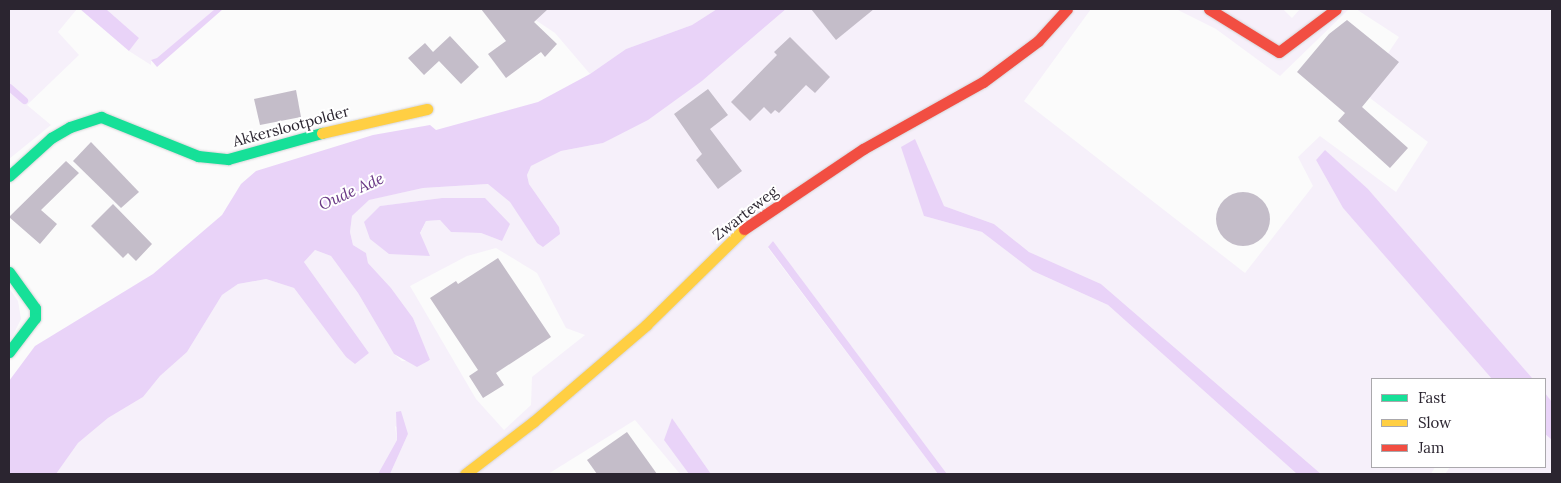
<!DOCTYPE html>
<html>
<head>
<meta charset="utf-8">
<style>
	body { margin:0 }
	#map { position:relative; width:1561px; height:483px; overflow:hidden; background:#fbfbfb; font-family:Lora,serif }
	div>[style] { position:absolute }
	.green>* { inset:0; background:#f6f0fa }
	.forest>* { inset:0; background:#e9d4f8 }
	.water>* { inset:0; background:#e9d3f8 }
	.stream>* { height:7px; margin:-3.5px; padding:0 3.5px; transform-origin:3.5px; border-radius:3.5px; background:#e9d3f8 }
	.building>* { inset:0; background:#c4bdc9 }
	.round { border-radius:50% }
	.roads { filter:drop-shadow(0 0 1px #d6d4d6) drop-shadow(0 0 1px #d6d4d6) }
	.fast>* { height:11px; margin:-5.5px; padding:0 5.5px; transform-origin:5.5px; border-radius:5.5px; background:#16e098 }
	.slow>* { height:11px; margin:-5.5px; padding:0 5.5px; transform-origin:5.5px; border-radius:5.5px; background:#ffcf43 }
	.jam>* { height:11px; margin:-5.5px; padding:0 5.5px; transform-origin:5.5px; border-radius:5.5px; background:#f24e42 }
	span { translate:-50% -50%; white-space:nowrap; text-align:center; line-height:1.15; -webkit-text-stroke:4px #fff; paint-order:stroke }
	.street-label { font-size:15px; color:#2b2530 }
	.water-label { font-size:16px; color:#6a3986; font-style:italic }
	.frame { position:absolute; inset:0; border:10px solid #2b2530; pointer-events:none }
	.legend { position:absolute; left:1371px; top:378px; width:175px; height:90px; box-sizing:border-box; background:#fff; border:1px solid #aaa8ac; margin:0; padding:6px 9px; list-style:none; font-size:15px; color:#2b2530 }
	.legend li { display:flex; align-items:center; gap:10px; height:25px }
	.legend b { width:25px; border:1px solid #aaa8ac }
</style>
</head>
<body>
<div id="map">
	<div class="green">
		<i style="clip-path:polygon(9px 9px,77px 9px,58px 32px,79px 55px,27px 105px,51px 125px,9px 159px)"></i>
		<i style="clip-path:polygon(106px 9px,215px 9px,157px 59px,151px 60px,151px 65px,129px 51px,139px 38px)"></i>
		<i style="clip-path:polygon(519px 9px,717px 9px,692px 25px,626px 49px,590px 74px,555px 33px)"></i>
		<i style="clip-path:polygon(evenodd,786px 9px,1091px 9px,1024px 101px,1245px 273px,1313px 186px,1298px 157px,1320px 136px,1396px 192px,1428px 142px,1362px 92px,1399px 37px,1356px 9px,1548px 9px,1552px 12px,1552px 402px,1545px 393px,1545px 379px,1533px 379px,1368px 189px,1325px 151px,1316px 160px,1343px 208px,1492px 379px,1372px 379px,1372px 467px,1435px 467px,1431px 474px,1321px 474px,1101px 284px,1029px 252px,994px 224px,944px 206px,924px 216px,982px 232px,1033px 271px,1108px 305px,1297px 474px,947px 474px,773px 241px,768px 248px,938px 474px,711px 474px,672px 418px,665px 440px,689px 474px,680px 474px,635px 420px,548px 474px,390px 474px,408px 434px,395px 426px,397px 440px,378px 474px,56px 474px,78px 443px,108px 418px,143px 397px,160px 376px,187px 352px,222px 295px,238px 284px,266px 279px,294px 288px,346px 357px,355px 363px,369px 353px,304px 262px,315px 250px,331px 256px,358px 293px,394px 354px,402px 361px,430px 361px,413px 318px,391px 288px,368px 263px,366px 253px,353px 245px,350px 232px,352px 216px,368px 200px,423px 188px,489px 184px,510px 201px,537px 243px,559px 227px,529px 184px,527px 175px,531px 166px,561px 151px,603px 143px,702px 81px,786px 9px,442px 198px,485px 198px,502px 241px,481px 233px,451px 232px,440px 220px,426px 221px,420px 234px,381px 206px,442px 198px,786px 9px,496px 248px,537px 273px,566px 328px,585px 335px,532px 377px,531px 405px,504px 430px,476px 399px,410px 286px,467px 256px,496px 248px)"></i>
		<i style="clip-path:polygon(1176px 9px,1283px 9px,1292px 18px,1300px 9px,1349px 9px,1280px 76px,1216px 29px)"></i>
		<i style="clip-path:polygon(9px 288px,18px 301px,21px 319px,9px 343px)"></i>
		<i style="clip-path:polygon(1545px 434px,1552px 440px,1552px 474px,1445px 474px,1450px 467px,1545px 467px)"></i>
	</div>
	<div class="forest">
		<i style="clip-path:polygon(442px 198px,485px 198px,510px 224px,502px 241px,481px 233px,451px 232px,440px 220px,426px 221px,420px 233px,430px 256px,389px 254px,370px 239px,364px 222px,380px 206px)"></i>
	</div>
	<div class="water">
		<i style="clip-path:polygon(80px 9px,106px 9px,139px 38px,129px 51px)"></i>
		<i style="clip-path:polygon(215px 9px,223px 9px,157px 67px,151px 60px,157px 58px)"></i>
		<i style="clip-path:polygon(717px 9px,786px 9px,702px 81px,648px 120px,603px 143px,561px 151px,531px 166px,527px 175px,529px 184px,559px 227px,560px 234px,543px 247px,537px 243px,510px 202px,488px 184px,423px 188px,369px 200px,352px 216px,350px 232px,353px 245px,366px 253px,368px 263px,391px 288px,413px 318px,430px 360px,417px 367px,394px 354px,358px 293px,331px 256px,315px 250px,304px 262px,369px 353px,355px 364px,346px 357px,294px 288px,266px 279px,238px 284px,222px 295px,187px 352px,160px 376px,143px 397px,108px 418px,78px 443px,56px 474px,9px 474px,9px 381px,35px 346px,153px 274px,222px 215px,241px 184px,256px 171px,373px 135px,430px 125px,436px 130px,538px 102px,590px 74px,626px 49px,692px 25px)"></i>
		<i style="clip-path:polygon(915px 139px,944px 206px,994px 224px,1029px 252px,1101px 284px,1321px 474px,1297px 474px,1108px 305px,1033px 271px,982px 232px,924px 216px,901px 147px)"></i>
		<i style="clip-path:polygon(1325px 150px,1368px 189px,1533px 379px,1492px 379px,1343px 208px,1316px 160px)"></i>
		<i style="clip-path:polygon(773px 241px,947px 474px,938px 474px,768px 247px)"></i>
		<i style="clip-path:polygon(1545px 393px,1552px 402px,1552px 440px,1545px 434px)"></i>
		<i style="clip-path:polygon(401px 411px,408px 434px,390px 474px,378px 474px,397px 440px,396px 412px)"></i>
		<i style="clip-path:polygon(672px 418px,711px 474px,689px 474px,664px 440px)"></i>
	</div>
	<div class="stream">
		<i style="left:9px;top:87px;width:20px;rotate:41deg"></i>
	</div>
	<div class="building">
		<i style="clip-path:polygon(481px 9px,548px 9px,534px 22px,557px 44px,545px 57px,541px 52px,506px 78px,488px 54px,506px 41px)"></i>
		<i style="clip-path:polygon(811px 9px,874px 9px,836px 40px)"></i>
		<i style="clip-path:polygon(1347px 20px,1399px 62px,1362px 107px,1408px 148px,1390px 168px,1338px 121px,1345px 113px,1297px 72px,1329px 34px)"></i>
		<i style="clip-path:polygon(450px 36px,479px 67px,461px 84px,439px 61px,424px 75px,408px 58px,425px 43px,433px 52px)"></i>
		<i style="clip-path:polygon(790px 37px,830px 77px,815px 93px,806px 85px,779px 113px,775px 110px,771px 114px,764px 107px,750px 121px,731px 102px,777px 55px,774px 52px)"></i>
		<i style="clip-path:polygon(708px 89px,728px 115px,710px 129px,742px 171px,718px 189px,696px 160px,702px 154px,674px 114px)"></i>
		<i style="clip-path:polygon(296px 90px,301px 117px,260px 125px,254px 99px)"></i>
		<i style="clip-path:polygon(91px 142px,139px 192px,121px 208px,73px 161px)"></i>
		<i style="clip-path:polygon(66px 161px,79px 173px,41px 210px,57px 224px,40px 244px,9px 217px)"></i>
		<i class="round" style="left:1216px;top:192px;width:54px;height:54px"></i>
		<i style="clip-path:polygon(113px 204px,152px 244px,136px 261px,128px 253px,123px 258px,91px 226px)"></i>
		<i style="clip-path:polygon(498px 258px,551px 337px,496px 373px,504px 385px,483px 398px,469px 376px,478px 370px,430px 298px,456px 281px,458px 284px)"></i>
		<i style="clip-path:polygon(627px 432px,657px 474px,597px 474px,587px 460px)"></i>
	</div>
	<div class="roads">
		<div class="fast">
			<i style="left:9px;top:176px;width:57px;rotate:-42.1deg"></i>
			<i style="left:51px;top:138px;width:22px;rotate:-30deg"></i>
			<i style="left:70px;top:127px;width:33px;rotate:-18deg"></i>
			<i style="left:101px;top:117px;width:105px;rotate:21.9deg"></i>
			<i style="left:198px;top:156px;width:30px;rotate:6deg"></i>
			<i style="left:228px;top:159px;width:98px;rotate:-15.5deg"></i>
			<i style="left:9px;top:272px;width:44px;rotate:54.2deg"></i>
			<i style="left:35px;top:308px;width:10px;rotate:90deg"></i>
			<i style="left:35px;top:318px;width:43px;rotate:127.4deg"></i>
		</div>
		<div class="slow">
			<i style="left:322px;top:133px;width:108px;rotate:-12.9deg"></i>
			<i style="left:465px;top:474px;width:86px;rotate:-37.4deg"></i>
			<i style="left:533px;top:422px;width:149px;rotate:-40.6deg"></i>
			<i style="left:646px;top:325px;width:137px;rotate:-44.4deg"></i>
		</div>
		<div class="jam">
			<i style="left:1209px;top:9px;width:82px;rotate:31.6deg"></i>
			<i style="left:1279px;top:52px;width:71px;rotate:-37deg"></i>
			<i style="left:744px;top:229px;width:143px;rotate:-33.9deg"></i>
			<i style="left:863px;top:149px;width:137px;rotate:-29.2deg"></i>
			<i style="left:983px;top:82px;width:69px;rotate:-36.7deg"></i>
			<i style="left:1038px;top:41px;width:43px;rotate:-47.8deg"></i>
		</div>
	</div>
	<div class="street-label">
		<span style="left:291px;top:126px;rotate:-15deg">Akkerslootpolder</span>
		<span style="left:745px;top:213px;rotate:-38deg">Zwarteweg</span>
	</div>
	<div class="water-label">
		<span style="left:351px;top:191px;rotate:-24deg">Oude Ade</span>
	</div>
	<div class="frame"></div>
	<ul class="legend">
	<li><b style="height:6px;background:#16e098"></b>Fast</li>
	<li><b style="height:6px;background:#ffcf43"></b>Slow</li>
	<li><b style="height:6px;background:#f24e42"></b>Jam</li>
	</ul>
</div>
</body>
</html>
